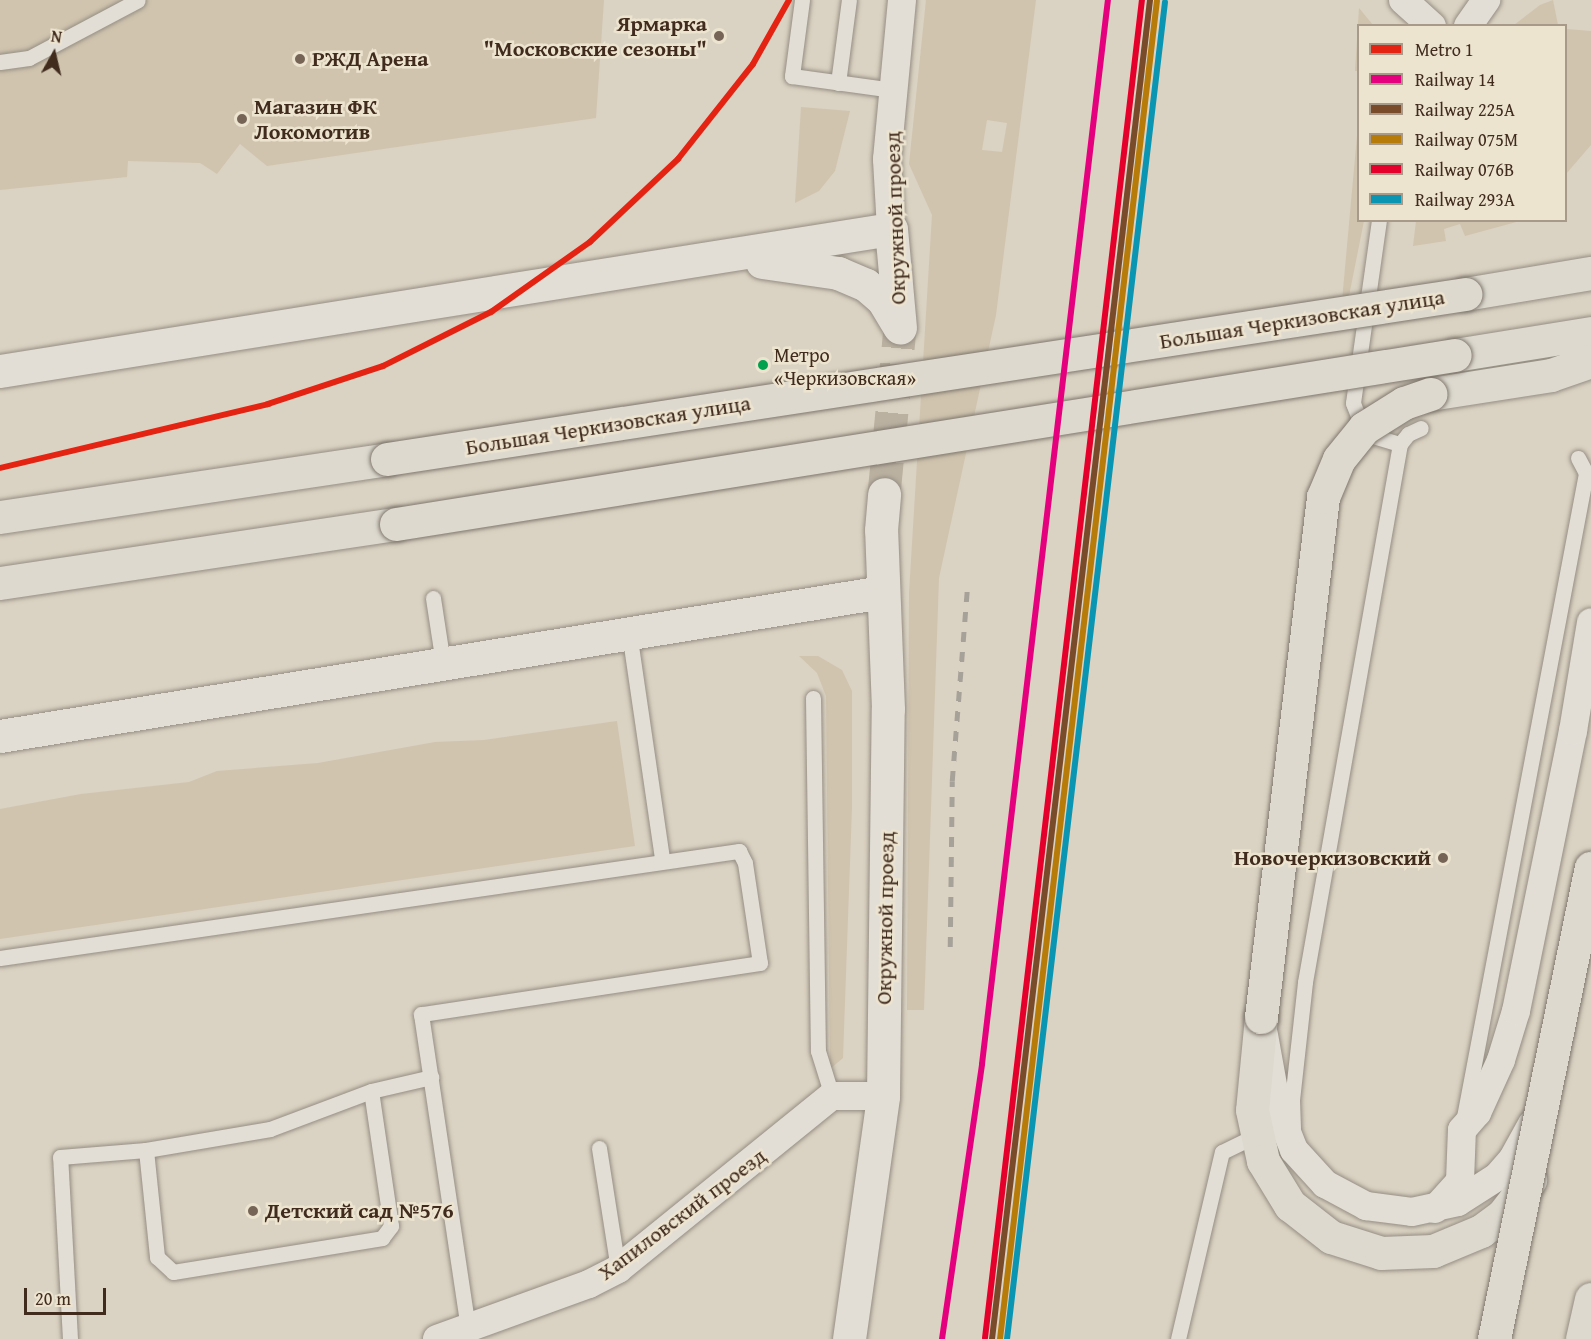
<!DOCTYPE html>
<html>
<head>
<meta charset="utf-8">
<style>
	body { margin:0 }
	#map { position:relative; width:1591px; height:1339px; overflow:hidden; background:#dad2c2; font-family:"Gentium Book Plus",serif }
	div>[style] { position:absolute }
	.green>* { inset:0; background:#d0c4ae }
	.tertiary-tunnel>* { height:33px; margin-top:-16.5px; transform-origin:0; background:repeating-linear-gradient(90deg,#bbb1a1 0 33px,transparent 0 49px) }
	.roads { filter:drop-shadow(0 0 2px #958e83) drop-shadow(0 0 2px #958e83) }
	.service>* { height:15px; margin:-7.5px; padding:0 7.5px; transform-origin:7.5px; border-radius:7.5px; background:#e2ded6 }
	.minor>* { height:28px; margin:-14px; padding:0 14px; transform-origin:14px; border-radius:14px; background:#e2ded6 }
	.tertiary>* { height:33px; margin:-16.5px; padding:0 16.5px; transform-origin:16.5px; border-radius:16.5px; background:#e2ded6 }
	.primary>* { height:33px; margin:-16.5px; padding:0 16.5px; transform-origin:16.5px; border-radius:16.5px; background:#ddd9cf }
	.rail>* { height:4.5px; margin-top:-2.25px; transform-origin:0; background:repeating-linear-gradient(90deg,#a7a299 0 10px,transparent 0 20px) }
	.bridges { filter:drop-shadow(0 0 2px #7f776d) drop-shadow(0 0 2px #7f776d) }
	.primary-bridge>* { height:33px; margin:-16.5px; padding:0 16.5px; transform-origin:16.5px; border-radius:16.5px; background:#ddd9cf }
	.rail-1>* { height:6px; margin:-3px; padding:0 3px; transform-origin:3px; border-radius:3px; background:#e5007d }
	.rail-2>* { height:6px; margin:-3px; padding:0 3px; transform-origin:3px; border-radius:3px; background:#7a4b2a }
	.rail-3>* { height:6px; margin:-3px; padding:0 3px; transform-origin:3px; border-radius:3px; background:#b77b0a }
	.rail-4>* { height:6px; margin:-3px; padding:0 3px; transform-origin:3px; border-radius:3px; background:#e4002b }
	.rail-5>* { height:6px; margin:-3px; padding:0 3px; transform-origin:3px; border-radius:3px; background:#0a96b3 }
	.metro-1>* { height:6px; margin:-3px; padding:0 3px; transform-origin:3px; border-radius:3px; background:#e42313 }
	.dots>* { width:16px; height:16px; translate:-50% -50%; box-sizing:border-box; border:3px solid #ede4d0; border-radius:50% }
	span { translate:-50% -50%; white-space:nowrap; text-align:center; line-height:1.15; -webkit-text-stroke:5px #ede4d0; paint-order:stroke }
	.bus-label { font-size:20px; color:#402b1d }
	.left { translate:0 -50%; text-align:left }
	.poi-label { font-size:22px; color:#402b1d; font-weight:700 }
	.right { translate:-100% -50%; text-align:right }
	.street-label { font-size:22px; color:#402b1d }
	.legend { position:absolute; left:1357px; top:24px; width:210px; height:198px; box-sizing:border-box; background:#ede4d0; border:2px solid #a89a88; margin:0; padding:8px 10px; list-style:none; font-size:18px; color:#402b1d }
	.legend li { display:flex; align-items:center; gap:12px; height:30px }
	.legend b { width:30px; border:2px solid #a89a88 }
	.north { position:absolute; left:24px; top:24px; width:60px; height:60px; -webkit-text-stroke:4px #ede4d0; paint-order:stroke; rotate:8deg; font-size:16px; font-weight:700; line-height:24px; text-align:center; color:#402b1d }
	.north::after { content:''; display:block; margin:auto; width:21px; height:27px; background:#402b1d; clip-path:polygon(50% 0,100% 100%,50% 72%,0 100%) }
	.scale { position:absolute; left:24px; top:1288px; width:82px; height:27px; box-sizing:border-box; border:3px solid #402b1d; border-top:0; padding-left:8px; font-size:18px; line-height:21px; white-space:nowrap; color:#402b1d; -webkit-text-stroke:4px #ede4d0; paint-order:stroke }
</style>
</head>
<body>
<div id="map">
	<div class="green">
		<i style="clip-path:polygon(0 0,604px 0,596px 118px,267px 166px,240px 144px,217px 174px,200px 163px,128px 161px,127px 177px,0 190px)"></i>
		<i style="clip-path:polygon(evenodd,926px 0,1036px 0,996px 315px,939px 578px,924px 1010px,907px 1010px,909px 593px,932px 215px,909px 164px,926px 0,987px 120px,1007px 123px,1002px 152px,982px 150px,987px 120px)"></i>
		<i style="clip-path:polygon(1553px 0,1558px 25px,1514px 25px,1540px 5px)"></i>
		<i style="clip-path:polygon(1359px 8px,1373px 25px,1358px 26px,1358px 71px,1355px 71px)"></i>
		<i style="clip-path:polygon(1566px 29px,1591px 31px,1591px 145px,1566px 174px)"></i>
		<i style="clip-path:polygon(801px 107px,850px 111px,835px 171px,819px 191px,795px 203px)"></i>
		<i style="clip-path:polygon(1358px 125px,1358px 220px,1364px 221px,1348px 301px,1342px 301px)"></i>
		<i style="clip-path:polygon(1416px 221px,1416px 220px,1520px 221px,1465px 236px,1460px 224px,1444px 229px,1446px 241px,1413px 246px)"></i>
		<i style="clip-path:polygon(799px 656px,818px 656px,842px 670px,852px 691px,852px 807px,843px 1058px,830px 1069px,826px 696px,817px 673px)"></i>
		<i style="clip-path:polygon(617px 721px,635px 846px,0 939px,0 809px,81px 794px,189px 782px,217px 771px,318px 763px,435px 742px,484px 740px)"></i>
	</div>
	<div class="tertiary-tunnel">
		<i style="left:884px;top:494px;width:167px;rotate:-84.5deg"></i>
	</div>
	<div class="roads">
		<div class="service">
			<i style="left:802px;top:0;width:77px;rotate:97.5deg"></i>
			<i style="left:792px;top:76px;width:102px;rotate:7.9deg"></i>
			<i style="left:0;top:62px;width:29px;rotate:-8deg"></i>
			<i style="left:29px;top:58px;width:123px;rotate:-28deg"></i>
			<i style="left:838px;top:83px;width:84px;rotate:-82.5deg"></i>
			<i style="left:1379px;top:220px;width:185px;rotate:98.1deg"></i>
			<i style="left:1353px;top:403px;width:25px;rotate:69deg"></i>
			<i style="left:1362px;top:426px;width:15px;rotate:42deg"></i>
			<i style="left:1373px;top:436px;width:28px;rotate:17deg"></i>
			<i style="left:433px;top:598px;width:66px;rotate:81.3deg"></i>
			<i style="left:629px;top:632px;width:229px;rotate:81.7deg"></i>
			<i style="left:813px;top:698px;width:353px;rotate:89.2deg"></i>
			<i style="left:818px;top:1051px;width:47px;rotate:72.7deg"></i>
			<i style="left:0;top:958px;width:747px;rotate:-8.24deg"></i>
			<i style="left:739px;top:851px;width:13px;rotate:63deg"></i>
			<i style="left:745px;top:863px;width:101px;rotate:81.5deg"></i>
			<i style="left:760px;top:963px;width:343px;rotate:171.4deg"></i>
			<i style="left:421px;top:1014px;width:317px;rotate:81.5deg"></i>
			<i style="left:1464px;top:1117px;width:655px;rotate:-79.27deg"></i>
			<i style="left:1586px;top:473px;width:17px;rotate:-118deg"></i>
			<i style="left:1293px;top:1128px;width:28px;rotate:-92deg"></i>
			<i style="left:1292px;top:1100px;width:119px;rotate:-83.7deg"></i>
			<i style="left:1305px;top:982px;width:546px;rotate:-79.99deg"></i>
			<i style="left:1400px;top:444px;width:13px;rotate:-51deg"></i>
			<i style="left:1408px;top:434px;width:14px;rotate:-25deg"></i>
			<i style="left:599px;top:1148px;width:122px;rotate:81.1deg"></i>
			<i style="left:146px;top:1150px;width:108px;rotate:84.1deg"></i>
			<i style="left:157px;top:1257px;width:22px;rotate:43deg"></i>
			<i style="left:173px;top:1272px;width:212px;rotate:-9.2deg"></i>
			<i style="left:382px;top:1238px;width:15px;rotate:-53deg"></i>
			<i style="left:391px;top:1226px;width:136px;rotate:-98.4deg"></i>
			<i style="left:70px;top:1339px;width:182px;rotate:-93.1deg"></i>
			<i style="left:60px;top:1157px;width:86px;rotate:-4.7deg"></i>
			<i style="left:146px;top:1150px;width:126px;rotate:-9.6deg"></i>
			<i style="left:270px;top:1129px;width:108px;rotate:-20.6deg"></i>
			<i style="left:371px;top:1091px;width:62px;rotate:-13.1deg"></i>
			<i style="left:1178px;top:1339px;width:192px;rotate:-76.8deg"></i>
			<i style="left:1222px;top:1152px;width:37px;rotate:-26deg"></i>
		</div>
		<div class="minor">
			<i style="left:1403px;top:0;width:39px;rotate:42deg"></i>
			<i style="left:1468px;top:26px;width:32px;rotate:-55deg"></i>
			<i style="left:891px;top:229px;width:70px;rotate:-93.3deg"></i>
			<i style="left:887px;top:159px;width:160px;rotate:-84.6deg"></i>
			<i style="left:1264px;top:1035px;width:73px;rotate:79.8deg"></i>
			<i style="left:1277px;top:1107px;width:46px;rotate:68.4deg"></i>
			<i style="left:1294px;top:1150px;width:46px;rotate:47.6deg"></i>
			<i style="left:1325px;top:1184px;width:47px;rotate:28.2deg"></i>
			<i style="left:1366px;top:1206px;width:46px;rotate:7.4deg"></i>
			<i style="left:1412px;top:1212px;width:47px;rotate:-12.3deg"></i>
			<i style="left:1458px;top:1202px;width:46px;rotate:-32.7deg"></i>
			<i style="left:1497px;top:1177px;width:23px;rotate:-49deg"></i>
			<i style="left:1512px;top:1160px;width:41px;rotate:-60.9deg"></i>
			<i style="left:1435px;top:1209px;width:38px;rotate:-48deg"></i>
			<i style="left:1460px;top:1181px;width:51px;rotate:-87.8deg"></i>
			<i style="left:1462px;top:1130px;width:23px;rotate:-49deg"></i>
			<i style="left:1477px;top:1113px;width:58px;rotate:-65.6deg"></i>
			<i style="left:1501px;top:1060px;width:51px;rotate:-73deg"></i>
			<i style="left:1516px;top:1011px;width:286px;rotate:-78.5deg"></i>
			<i style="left:1573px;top:731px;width:110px;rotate:-80.6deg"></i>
			<i style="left:437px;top:1339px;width:162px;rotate:-19.9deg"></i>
			<i style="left:589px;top:1284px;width:33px;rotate:-27deg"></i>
			<i style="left:618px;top:1269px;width:275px;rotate:-39deg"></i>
			<i style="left:832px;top:1096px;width:51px"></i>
		</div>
		<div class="tertiary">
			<i style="left:762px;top:262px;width:77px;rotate:8.2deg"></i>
			<i style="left:838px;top:273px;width:30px;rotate:23deg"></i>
			<i style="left:866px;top:285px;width:23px;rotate:41deg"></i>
			<i style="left:883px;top:300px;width:31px;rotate:59deg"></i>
			<i style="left:0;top:371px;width:902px;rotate:-9.06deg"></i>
			<i style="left:891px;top:229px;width:99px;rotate:84.8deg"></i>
			<i style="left:0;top:736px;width:894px;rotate:-9.27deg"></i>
			<i style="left:849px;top:1339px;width:245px;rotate:-82deg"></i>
			<i style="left:883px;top:1096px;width:387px;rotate:-89.3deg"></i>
			<i style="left:888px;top:709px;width:179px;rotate:-92.2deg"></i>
			<i style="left:881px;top:530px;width:36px;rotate:-85deg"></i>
		</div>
		<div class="primary">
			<i style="left:1465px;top:294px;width:128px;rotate:-9.5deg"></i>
			<i style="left:1455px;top:355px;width:138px;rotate:-9.2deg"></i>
			<i style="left:1430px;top:394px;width:122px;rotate:-8.9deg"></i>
			<i style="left:1551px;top:375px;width:42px;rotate:-19.3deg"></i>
			<i style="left:0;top:517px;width:391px;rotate:-8.5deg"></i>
			<i style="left:0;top:583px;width:400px;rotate:-8.5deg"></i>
			<i style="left:1261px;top:1017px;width:93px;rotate:95.5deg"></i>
			<i style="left:1252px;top:1110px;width:52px;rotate:77.8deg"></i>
			<i style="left:1263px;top:1161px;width:52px;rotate:58.5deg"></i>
			<i style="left:1290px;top:1205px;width:52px;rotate:38deg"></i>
			<i style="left:1331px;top:1237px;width:52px;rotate:17.7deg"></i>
			<i style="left:1381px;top:1253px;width:52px;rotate:-2.2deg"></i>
			<i style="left:1433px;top:1251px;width:52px;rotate:-22.6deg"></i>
			<i style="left:1481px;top:1231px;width:26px;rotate:-36deg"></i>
			<i style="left:1502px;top:1216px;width:46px;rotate:-52.1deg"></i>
			<i style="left:1582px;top:1339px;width:41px;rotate:-77.3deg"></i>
		</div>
	</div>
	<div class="rail">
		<i style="left:950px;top:947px;width:166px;rotate:-89.3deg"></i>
		<i style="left:952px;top:781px;width:191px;rotate:-85.5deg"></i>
	</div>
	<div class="bridges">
		<div class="primary-bridge">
			<i style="left:387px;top:459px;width:1091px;rotate:-8.7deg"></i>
			<i style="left:396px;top:524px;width:1072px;rotate:-9.07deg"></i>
			<i style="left:1261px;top:1017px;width:524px;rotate:-83.2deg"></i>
			<i style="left:1323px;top:497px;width:41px;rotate:-67.2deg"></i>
			<i style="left:1339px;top:459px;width:40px;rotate:-51deg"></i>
			<i style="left:1364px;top:428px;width:47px;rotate:-32deg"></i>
			<i style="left:1404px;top:403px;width:28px;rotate:-19deg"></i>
			<i style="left:1494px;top:1339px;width:481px;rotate:-78.4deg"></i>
		</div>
	</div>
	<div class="rail-1">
		<i style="left:942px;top:1339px;width:278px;rotate:-81.7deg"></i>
		<i style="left:982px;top:1064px;width:1071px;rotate:-83.25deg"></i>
	</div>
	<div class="rail-2">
		<i style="left:992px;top:1339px;width:1348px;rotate:-83.27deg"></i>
	</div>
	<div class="rail-3">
		<i style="left:1000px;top:1339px;width:1347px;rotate:-83.31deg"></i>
	</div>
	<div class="rail-4">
		<i style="left:985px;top:1338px;width:1347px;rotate:-83.31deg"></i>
	</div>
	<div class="rail-5">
		<i style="left:1007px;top:1339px;width:1346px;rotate:-83.26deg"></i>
	</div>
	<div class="metro-1">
		<i style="left:0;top:468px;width:276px;rotate:-13.4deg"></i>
		<i style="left:268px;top:404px;width:121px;rotate:-18.3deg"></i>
		<i style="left:383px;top:366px;width:121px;rotate:-26.6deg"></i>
		<i style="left:491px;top:312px;width:121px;rotate:-35.3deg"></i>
		<i style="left:590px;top:242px;width:121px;rotate:-43.3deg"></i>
		<i style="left:678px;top:159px;width:121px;rotate:-51.7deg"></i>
		<i style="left:753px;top:64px;width:73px;rotate:-60.6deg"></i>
	</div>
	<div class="dots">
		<i style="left:719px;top:36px;background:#766557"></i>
		<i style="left:300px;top:59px;background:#766557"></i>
		<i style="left:242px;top:119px;background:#766557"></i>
		<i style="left:763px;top:365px;background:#03a04e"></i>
		<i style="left:1443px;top:858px;background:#766557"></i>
		<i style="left:253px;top:1211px;background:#766557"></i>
	</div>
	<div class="bus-label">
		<span class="left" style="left:774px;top:366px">Метро<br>«Черкизовская»</span>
	</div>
	<div class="poi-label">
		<span class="right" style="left:707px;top:36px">Ярмарка<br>"Московские сезоны"</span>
		<span class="left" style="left:312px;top:59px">РЖД Арена</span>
		<span class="left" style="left:254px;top:119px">Магазин ФК<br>Локомотив</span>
		<span class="right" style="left:1431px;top:858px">Новочеркизовский</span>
		<span class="left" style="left:265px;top:1211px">Детский сад №576</span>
	</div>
	<div class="street-label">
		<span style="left:895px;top:218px;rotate:-92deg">Окружной проезд</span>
		<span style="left:1302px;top:319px;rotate:-9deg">Большая Черкизовская улица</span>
		<span style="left:608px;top:425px;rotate:-9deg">Большая Черкизовская улица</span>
		<span style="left:885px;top:918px;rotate:-89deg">Окружной проезд</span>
		<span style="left:682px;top:1214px;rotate:-37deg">Хапиловский проезд</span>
	</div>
	<ul class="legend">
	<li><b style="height:8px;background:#e42313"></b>Metro 1</li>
	<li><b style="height:8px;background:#e5007d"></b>Railway 14</li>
	<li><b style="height:8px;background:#7a4b2a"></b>Railway 225А</li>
	<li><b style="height:8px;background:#b77b0a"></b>Railway 075М</li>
	<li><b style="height:8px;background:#e4002b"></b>Railway 076В</li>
	<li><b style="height:8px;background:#0a96b3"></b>Railway 293А</li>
	</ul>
	<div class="north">N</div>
	<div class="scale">20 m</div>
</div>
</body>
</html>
